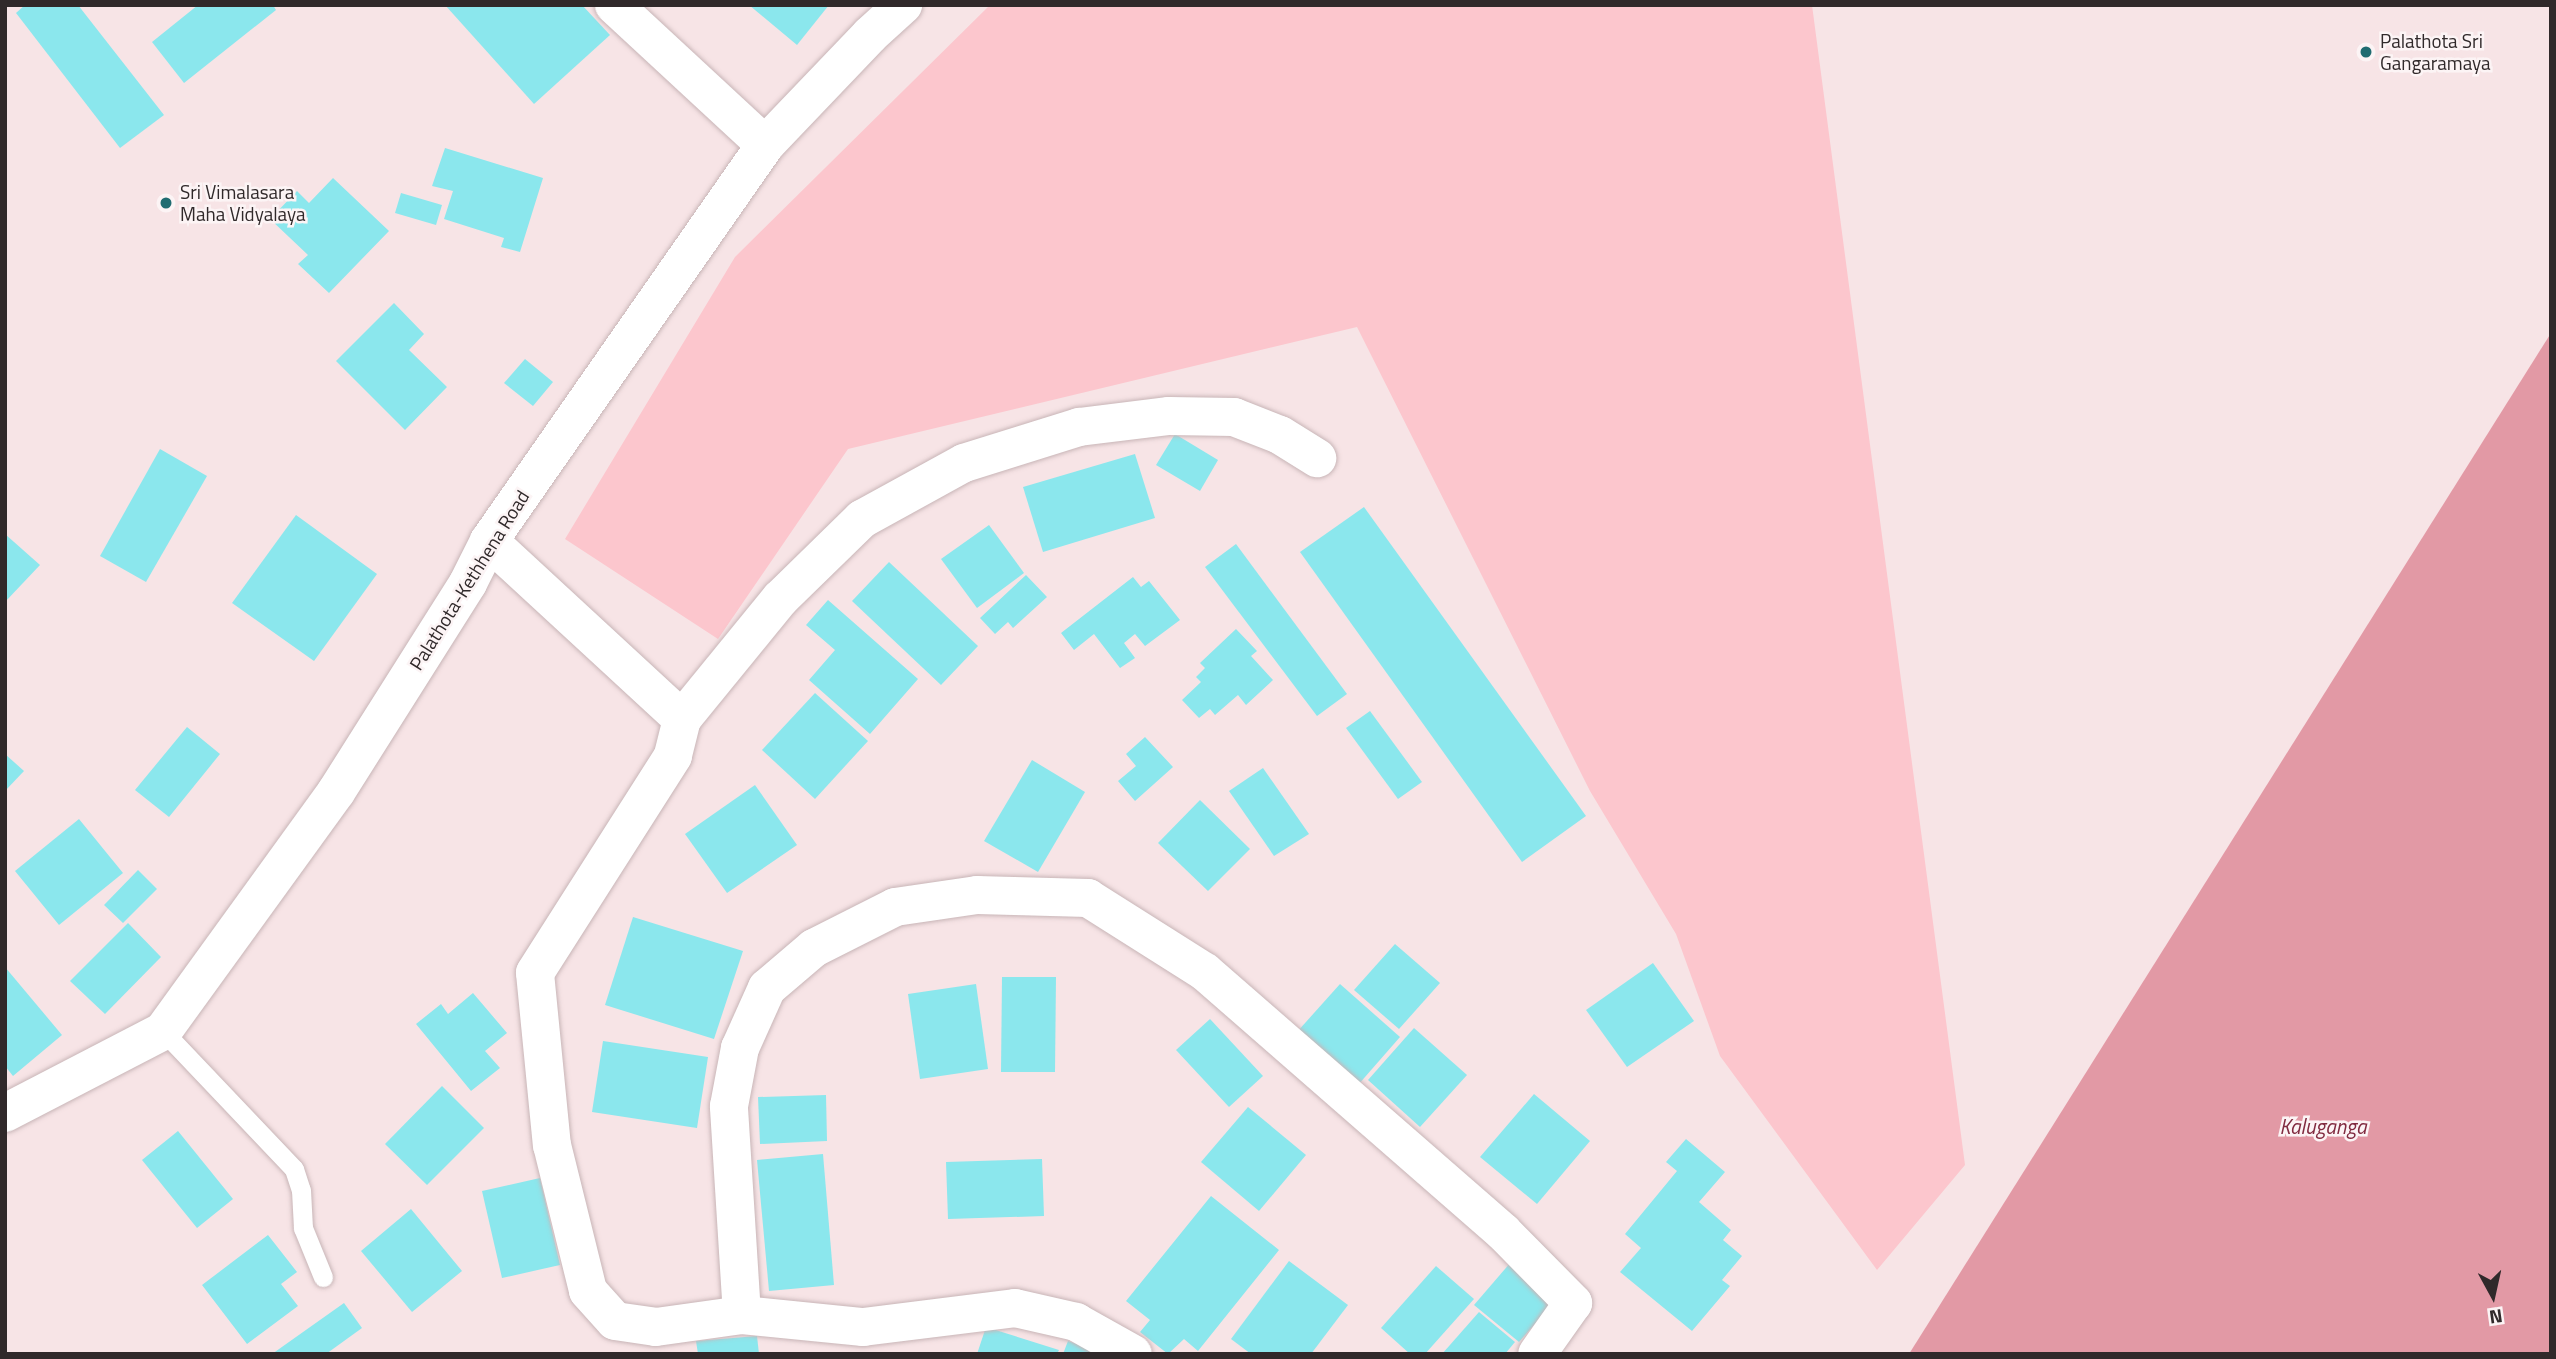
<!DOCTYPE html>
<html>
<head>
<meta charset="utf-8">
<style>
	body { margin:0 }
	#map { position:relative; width:2556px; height:1359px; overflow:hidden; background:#f7e4e6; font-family:"Titillium Web",sans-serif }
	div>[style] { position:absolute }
	.green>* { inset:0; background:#fcc6cd }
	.water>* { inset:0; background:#e299a5 }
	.building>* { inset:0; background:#8be7ed }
	.roads { filter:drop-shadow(0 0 2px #c8b5b7) drop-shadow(0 0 2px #c8b5b7) }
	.service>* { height:19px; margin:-9.5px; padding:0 9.5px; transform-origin:9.5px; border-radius:9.5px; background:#fff }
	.minor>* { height:38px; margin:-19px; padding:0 19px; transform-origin:19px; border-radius:19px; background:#fff }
	.tertiary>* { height:38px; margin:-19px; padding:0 19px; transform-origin:19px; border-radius:19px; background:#fff }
	.dots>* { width:19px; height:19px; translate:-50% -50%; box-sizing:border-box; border:4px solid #fcf4f5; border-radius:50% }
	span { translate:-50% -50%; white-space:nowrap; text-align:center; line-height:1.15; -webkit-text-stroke:5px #fcf4f5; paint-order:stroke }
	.poi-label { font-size:19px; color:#30292a }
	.left { translate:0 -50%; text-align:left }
	.street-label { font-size:19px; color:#30292a }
	.water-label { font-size:21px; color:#812b40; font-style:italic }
	.frame { position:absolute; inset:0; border:7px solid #30292a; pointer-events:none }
	.north { position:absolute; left:2458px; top:1261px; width:70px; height:70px; -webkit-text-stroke:5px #fcf4f5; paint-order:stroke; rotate:172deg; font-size:19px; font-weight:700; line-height:28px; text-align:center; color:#30292a }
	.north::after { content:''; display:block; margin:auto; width:24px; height:32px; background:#30292a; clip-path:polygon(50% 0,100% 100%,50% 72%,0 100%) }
</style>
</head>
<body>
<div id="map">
	<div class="green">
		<i style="clip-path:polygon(990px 5px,1812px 5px,1965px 1165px,1877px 1270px,1720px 1056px,1676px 934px,1590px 791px,1357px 327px,848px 449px,718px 639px,565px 539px,735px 257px)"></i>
	</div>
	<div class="water">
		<i style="clip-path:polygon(2551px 333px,2551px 1354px,1909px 1354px)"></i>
	</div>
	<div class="building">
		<i style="clip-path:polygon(25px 5px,78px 5px,164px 115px,120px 148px,16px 13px)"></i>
		<i style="clip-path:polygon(198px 5px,273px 5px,276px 10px,184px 83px,152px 42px)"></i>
		<i style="clip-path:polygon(445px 5px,582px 5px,610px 35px,534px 104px)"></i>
		<i style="clip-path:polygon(749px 5px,829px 5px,797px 45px)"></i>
		<i style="clip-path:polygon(445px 148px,543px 178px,520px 252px,501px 247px,504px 238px,444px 219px,453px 191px,432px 186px)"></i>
		<i style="clip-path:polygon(333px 178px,389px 231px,329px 293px,298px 264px,308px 255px,270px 219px,297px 191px,309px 203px)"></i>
		<i style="clip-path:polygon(401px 193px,442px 205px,436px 225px,395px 213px)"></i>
		<i style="clip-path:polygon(394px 303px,424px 334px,409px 350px,447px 387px,405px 430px,336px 361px)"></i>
		<i style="clip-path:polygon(525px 359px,553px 382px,533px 406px,504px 383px)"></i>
		<i style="clip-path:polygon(1175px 434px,1218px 460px,1200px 491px,1156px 465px)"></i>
		<i style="clip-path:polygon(160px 449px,207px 476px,146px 582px,100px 556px)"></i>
		<i style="clip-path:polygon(1135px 454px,1155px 518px,1043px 552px,1023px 487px)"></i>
		<i style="clip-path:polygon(1364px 507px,1586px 816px,1522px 862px,1300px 552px)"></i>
		<i style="clip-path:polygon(296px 515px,377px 574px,314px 661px,232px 603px)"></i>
		<i style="clip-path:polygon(989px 525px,1024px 573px,977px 608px,941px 559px)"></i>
		<i style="clip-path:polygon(5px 534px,40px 565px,5px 602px)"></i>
		<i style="clip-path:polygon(1236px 544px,1347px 694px,1317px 716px,1205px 567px)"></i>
		<i style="clip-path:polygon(889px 562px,978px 646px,941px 685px,852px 601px)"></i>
		<i style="clip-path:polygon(1026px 575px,1047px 597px,1013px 628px,1008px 622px,995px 634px,980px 618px)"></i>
		<i style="clip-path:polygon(1133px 577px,1141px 587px,1149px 581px,1180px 620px,1145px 646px,1135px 634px,1124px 643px,1135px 658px,1120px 668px,1094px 634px,1074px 650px,1061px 633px)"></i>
		<i style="clip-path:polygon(828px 600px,918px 679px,870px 734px,809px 680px,835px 650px,806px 625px)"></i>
		<i style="clip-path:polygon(1236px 629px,1257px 651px,1251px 656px,1273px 680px,1246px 705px,1238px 695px,1215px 715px,1210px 709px,1199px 718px,1182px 700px,1201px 682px,1196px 677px,1205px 668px,1200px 663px)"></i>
		<i style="clip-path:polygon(815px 693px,868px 741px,815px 799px,762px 750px)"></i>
		<i style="clip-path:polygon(1370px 711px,1422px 782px,1398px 799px,1346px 728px)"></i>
		<i style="clip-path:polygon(187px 727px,220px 754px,169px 817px,135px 790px)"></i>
		<i style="clip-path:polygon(1145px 737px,1173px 767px,1135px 801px,1118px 781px,1136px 766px,1126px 754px)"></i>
		<i style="clip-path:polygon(5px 754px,24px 771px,5px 791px)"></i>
		<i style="clip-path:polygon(1032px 760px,1085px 792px,1038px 872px,984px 841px)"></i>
		<i style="clip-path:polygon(1263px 768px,1309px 834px,1274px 856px,1229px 791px)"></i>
		<i style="clip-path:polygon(755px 785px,797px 845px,727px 893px,685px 834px)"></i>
		<i style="clip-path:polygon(1200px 800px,1250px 849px,1208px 891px,1158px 843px)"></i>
		<i style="clip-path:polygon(79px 819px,123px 873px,59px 925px,15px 871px)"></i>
		<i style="clip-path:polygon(138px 870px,157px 889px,123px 923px,104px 905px)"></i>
		<i style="clip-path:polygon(633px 917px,743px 951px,714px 1039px,605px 1005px)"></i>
		<i style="clip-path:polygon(128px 923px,161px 957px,105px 1014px,70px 981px)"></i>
		<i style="clip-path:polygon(1395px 944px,1440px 983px,1399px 1029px,1354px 990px)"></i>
		<i style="clip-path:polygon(1653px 963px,1694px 1021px,1627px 1067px,1586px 1010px)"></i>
		<i style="clip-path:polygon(5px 967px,62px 1035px,13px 1076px,5px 1066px)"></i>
		<i style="clip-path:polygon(1002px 977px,1056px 977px,1055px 1072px,1001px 1072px)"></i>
		<i style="clip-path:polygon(976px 984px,988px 1069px,920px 1079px,908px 994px)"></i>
		<i style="clip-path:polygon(1340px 984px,1400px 1037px,1358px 1085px,1297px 1032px)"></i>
		<i style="clip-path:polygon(473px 993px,507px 1033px,485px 1051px,500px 1068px,471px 1091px,416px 1024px,441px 1004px,448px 1014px)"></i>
		<i style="clip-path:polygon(1210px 1019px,1263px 1076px,1229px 1107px,1176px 1050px)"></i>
		<i style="clip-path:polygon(1414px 1028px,1467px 1075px,1420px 1127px,1368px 1080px)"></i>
		<i style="clip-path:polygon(603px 1041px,708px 1057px,697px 1128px,592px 1112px)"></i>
		<i style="clip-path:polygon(442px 1086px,484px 1128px,427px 1185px,385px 1144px)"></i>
		<i style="clip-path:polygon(1534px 1094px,1590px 1141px,1537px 1204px,1480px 1157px)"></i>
		<i style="clip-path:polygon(826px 1095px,827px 1141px,760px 1144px,758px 1097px)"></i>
		<i style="clip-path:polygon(1248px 1107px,1306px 1155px,1259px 1211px,1201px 1162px)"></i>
		<i style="clip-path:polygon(178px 1131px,233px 1199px,197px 1228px,142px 1160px)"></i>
		<i style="clip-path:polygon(1686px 1139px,1725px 1172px,1699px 1202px,1731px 1230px,1723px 1240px,1742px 1256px,1722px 1280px,1730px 1286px,1692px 1331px,1620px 1272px,1641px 1248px,1625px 1234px,1677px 1171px,1666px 1162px)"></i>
		<i style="clip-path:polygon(823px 1154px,834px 1285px,769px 1291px,757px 1160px)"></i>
		<i style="clip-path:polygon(1042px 1159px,1044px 1216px,948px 1219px,946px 1162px)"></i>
		<i style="clip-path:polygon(540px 1178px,560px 1265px,502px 1278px,482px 1191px)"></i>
		<i style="clip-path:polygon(1211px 1196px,1279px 1250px,1198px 1351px,1184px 1339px,1168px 1354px,1140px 1332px,1150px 1320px,1126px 1301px)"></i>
		<i style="clip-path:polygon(411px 1209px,462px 1271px,412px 1312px,361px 1251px)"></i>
		<i style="clip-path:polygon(268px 1235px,297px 1272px,281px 1284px,298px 1306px,247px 1344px,202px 1285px)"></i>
		<i style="clip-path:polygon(1289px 1261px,1348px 1305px,1311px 1354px,1251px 1354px,1231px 1339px)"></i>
		<i style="clip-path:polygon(1511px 1262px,1556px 1300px,1519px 1342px,1474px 1305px)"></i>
		<i style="clip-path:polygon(1436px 1266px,1474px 1299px,1425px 1354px,1410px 1354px,1381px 1328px)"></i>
		<i style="clip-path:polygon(344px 1303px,362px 1328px,326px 1354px,272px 1354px)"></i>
		<i style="clip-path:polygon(1479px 1312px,1515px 1342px,1505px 1354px,1442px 1354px)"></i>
		<i style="clip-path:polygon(986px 1327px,1059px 1350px,1057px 1354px,977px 1354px)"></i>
		<i style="clip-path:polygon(757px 1336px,759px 1354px,698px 1354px,696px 1341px)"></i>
		<i style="clip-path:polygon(1068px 1341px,1102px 1353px,1102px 1354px,1063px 1354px)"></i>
	</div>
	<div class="roads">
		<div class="service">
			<i style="left:163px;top:1031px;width:190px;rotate:46.5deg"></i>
			<i style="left:294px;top:1169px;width:22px;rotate:72deg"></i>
			<i style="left:301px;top:1190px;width:38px;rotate:87deg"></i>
			<i style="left:303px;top:1228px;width:53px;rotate:67.8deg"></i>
		</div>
		<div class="minor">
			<i style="left:614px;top:5px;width:206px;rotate:42.8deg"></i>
			<i style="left:489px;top:541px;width:263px;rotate:42.7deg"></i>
			<i style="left:682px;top:719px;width:38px;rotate:104deg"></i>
			<i style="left:673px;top:756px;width:257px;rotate:122.5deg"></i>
			<i style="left:535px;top:973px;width:173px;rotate:84.4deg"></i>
			<i style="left:552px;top:1145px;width:150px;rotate:76.1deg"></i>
			<i style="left:588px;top:1291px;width:40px;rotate:48deg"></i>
			<i style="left:615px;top:1321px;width:41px;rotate:8.3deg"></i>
			<i style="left:656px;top:1327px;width:87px;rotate:-7.9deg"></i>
			<i style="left:742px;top:1315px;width:122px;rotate:5.7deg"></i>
			<i style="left:863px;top:1327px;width:153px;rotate:-7.1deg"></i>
			<i style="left:1015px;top:1308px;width:63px;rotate:12.9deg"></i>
			<i style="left:1076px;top:1322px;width:65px;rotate:29.3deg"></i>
			<i style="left:682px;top:719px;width:155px;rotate:-50.8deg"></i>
			<i style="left:780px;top:599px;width:115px;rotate:-44.3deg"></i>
			<i style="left:862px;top:519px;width:116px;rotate:-28.8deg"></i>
			<i style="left:964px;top:463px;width:121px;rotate:-17.4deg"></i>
			<i style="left:1079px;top:427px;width:91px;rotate:-7deg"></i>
			<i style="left:1169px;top:416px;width:65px;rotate:0.9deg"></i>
			<i style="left:1234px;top:417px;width:49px;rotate:21.4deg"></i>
			<i style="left:1280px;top:435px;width:44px;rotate:31.9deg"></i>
			<i style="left:742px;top:1315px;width:209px;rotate:-93.6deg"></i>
			<i style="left:729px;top:1106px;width:59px;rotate:-79.3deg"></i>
			<i style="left:740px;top:1048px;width:66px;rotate:-65.8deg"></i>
			<i style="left:767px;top:988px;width:62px;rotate:-40.4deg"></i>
			<i style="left:814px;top:948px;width:91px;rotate:-26.8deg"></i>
			<i style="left:895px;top:907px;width:83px;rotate:-8.3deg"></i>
			<i style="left:977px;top:895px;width:111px;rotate:1.5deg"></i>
			<i style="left:1088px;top:898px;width:138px;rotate:32.3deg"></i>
			<i style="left:1205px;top:972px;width:395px;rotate:41.1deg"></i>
			<i style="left:1503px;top:1232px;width:100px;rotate:45.4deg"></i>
			<i style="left:1573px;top:1303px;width:62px;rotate:125.2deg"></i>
		</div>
		<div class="tertiary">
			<i style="left:5px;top:1113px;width:178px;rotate:-27.4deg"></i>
			<i style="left:163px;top:1031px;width:295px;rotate:-54.1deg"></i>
			<i style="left:336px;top:792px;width:247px;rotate:-57.7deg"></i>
			<i style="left:468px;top:583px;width:47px;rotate:-63.4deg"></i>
			<i style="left:489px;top:541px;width:483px;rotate:-55.1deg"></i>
			<i style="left:765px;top:145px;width:152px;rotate:-46.3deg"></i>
			<i style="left:870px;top:35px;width:45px;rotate:-42.3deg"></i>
		</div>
	</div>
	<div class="dots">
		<i style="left:2366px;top:52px;background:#206c71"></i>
		<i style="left:166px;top:203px;background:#206c71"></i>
	</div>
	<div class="poi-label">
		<span class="left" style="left:2380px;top:52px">Palathota Sri<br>Gangaramaya</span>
		<span class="left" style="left:180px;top:203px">Sri Vimalasara<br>Maha Vidyalaya</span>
	</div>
	<div class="street-label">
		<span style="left:469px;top:580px;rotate:-58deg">Palathota-Kethhena Road</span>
	</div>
	<div class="water-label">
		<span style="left:2323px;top:1126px">Kaluganga</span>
	</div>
	<div class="frame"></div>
	<div class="north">N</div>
</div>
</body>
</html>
